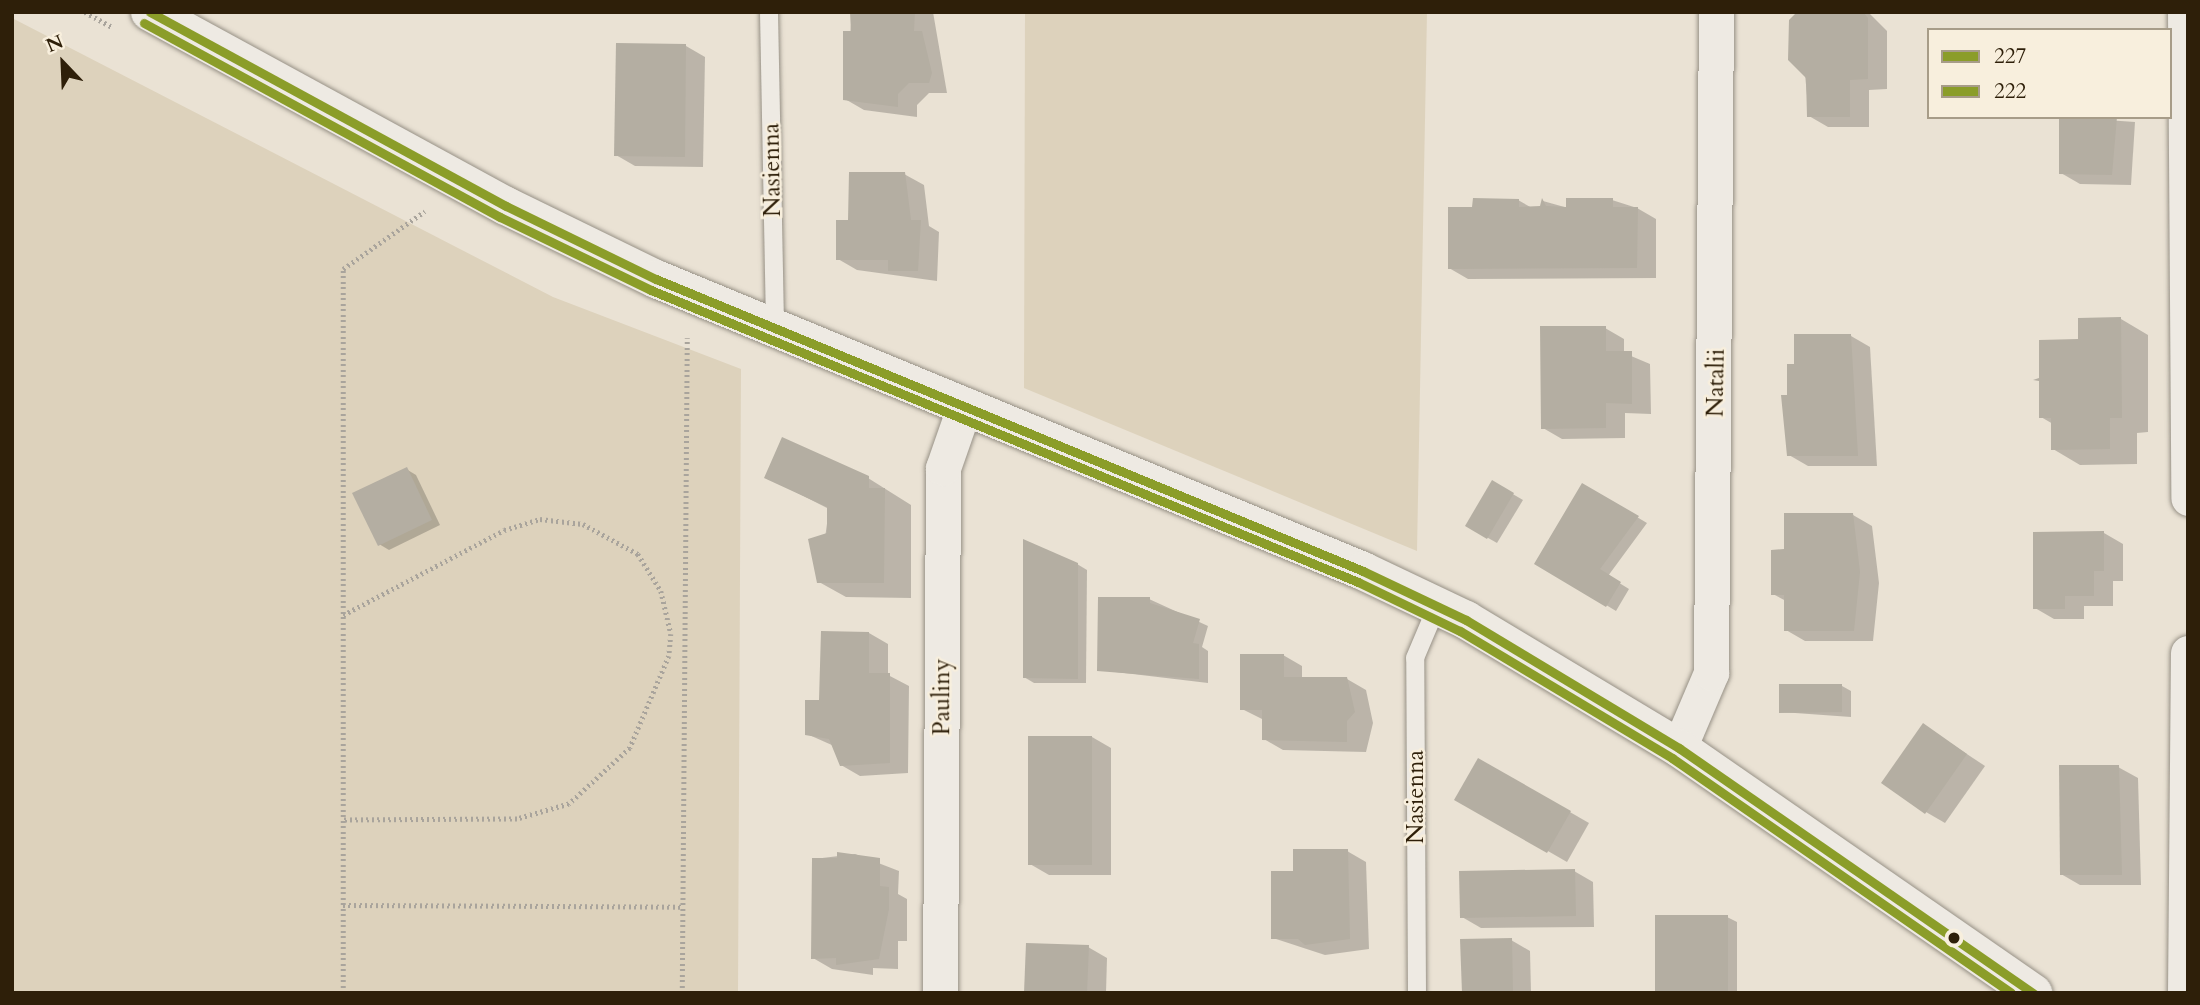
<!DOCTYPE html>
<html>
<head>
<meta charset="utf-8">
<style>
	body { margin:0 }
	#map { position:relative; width:2200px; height:1005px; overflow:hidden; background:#eae2d4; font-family:Cardo,serif }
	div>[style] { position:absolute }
	.green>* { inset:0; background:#ddd2bc }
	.shadow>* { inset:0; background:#0003 }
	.building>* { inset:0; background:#b4aea2 }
	.path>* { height:4.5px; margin-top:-2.25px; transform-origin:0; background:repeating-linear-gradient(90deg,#a9a49c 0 2px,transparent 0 5.5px) }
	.roads { filter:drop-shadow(0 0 2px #979186) drop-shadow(0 0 2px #979186) }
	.service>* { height:18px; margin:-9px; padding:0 9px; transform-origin:9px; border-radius:9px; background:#eeeae3 }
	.minor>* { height:35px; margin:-17.5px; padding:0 17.5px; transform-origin:17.5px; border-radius:17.5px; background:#eeeae3 }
	.tertiary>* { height:38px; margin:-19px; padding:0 19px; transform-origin:19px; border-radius:19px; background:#eeeae3 }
	.bus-1>* { height:9px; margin:-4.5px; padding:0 4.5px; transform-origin:4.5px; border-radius:4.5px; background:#8b9d29 }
	.bus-2>* { height:9px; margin:-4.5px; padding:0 4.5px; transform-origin:4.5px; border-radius:4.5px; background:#8b9d29 }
	.dots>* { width:19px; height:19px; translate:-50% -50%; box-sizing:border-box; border:4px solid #f8efdd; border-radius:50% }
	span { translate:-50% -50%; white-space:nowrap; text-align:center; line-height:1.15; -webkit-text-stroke:5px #f8efdd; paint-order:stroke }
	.street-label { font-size:24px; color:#2e1f09 }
	.frame { position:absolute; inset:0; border:14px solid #2e1f09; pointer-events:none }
	.legend { position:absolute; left:1927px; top:28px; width:245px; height:91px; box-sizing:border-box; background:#f8efdd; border:2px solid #a79c88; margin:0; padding:9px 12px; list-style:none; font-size:21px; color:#2e1f09 }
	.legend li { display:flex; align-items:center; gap:14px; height:35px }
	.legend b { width:35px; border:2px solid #a79c88 }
	.north { position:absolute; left:28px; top:28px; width:70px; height:70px; -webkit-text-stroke:5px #f8efdd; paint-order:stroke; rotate:337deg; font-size:19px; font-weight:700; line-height:28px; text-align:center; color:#2e1f09 }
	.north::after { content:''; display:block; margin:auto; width:24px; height:32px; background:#2e1f09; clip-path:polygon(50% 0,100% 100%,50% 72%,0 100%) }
</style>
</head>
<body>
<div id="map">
	<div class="green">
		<i style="clip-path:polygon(1025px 12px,1427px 12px,1417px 551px,1024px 388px)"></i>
		<i style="clip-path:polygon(12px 18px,553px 297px,741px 369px,738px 993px,12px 993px)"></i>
	</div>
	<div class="shadow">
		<i style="clip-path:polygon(852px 12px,933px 12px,947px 93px,929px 93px,917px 105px,917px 117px,864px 110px,845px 99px)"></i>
		<i style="clip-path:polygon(1799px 12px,1868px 12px,1887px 31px,1887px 89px,1869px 90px,1869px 127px,1828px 127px,1809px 116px)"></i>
		<i style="clip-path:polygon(686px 46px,705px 57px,703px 167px,635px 166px,616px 155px)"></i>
		<i style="clip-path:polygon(2064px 117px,2135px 122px,2131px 185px,2080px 184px,2061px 173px)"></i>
		<i style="clip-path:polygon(904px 174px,924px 185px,929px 226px,939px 232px,937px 281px,857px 270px,838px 259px,850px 222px)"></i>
		<i style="clip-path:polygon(1518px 200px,1532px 208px,1541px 208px,1543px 201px,1568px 208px,1612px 200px,1637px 208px,1656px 219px,1656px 278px,1468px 279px,1449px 268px,1474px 209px)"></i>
		<i style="clip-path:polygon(2121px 319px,2148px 335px,2148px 432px,2137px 433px,2137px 464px,2080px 465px,2053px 449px,2053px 424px,2041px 417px,2080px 341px)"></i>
		<i style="clip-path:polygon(1605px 328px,1624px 339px,1624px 353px,1650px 364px,1651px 414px,1625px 413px,1625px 438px,1562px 439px,1543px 428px)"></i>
		<i style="clip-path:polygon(1851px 336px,1870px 347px,1877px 466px,1808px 466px,1789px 455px,1795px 366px)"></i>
		<i style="clip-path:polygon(406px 469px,416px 475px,440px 525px,389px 550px,379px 544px)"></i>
		<i style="clip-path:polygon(766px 477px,868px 478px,911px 505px,911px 598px,846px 597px,819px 582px,829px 509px)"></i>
		<i style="clip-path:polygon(1492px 482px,1523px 500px,1497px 543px,1467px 526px)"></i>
		<i style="clip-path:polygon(1583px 485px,1647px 523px,1608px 576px,1629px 589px,1616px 611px,1537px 563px)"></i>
		<i style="clip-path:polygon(1853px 515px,1872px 526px,1879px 583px,1873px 641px,1805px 641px,1786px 630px,1786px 601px,1773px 594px)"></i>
		<i style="clip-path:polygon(2104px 533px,2123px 544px,2123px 581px,2113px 581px,2113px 606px,2084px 606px,2084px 619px,2054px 619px,2035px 608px)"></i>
		<i style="clip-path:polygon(1077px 564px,1087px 570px,1086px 683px,1034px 683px,1024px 677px)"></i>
		<i style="clip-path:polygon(1149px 599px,1208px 626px,1202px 647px,1208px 651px,1208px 683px,1099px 670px)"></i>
		<i style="clip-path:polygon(869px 633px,888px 644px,888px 675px,909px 686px,908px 773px,860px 776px,841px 765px,834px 746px,807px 734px,820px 702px)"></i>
		<i style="clip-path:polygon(1283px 655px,1302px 666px,1302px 679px,1347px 679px,1366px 690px,1373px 723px,1366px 752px,1283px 750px,1264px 739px,1264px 720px,1242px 709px)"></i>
		<i style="clip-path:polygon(1842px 686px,1851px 691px,1851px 717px,1781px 712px)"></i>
		<i style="clip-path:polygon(1923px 725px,1985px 766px,1945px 823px,1926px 812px)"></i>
		<i style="clip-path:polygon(1092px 737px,1111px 748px,1111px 875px,1049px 875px,1030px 864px)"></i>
		<i style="clip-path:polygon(1479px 760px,1589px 823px,1567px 862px,1457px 799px)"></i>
		<i style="clip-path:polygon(2118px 767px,2138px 778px,2141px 885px,2080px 885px,2061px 874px)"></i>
		<i style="clip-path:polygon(1347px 851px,1366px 862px,1369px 949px,1325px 955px,1273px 938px,1295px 872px)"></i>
		<i style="clip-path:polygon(855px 854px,899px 871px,898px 894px,907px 899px,907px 941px,898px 941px,898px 969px,873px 968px,873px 975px,832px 969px,813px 958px,814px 859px)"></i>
		<i style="clip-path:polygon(1574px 871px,1593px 882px,1594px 927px,1481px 928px,1462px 917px)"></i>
		<i style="clip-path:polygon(1727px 917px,1737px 922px,1737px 993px,1657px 993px)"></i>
		<i style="clip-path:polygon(1511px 940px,1530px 951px,1531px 993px,1463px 993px)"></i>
		<i style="clip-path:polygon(1088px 947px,1107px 958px,1106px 993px,1026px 993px)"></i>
	</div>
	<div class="building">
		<i style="clip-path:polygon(850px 12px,915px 12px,914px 31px,922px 31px,932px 73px,929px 83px,909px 83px,898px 94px,898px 107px,843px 100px,843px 31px,851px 31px)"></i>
		<i style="clip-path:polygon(1797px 12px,1863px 12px,1868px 18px,1868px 79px,1850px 80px,1850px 117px,1807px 117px,1806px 78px,1788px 60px,1789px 20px)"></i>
		<i style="clip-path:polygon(616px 43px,686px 44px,685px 157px,614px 156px)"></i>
		<i style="clip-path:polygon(2059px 117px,2117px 117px,2112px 175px,2059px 174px)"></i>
		<i style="clip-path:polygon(849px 172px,905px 172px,911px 220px,921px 220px,918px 271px,888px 271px,888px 260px,836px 260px,836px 220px,848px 220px)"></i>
		<i style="clip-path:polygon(1473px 198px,1519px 199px,1519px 207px,1540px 206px,1542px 198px,1546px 206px,1566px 207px,1566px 198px,1613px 198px,1613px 207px,1638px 207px,1637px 268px,1448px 269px,1448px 207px,1472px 207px)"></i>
		<i style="clip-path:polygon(2121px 317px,2122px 418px,2110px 418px,2110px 449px,2051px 450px,2051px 418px,2039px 418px,2039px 381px,2033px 380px,2039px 378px,2039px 340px,2078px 339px,2078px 318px)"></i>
		<i style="clip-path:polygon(1540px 326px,1606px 326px,1606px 351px,1632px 351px,1632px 404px,1606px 403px,1606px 428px,1541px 429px)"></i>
		<i style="clip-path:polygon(1794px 334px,1851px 334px,1858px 456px,1787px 456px,1781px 395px,1787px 395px,1787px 364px,1794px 364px)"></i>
		<i style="clip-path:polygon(782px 437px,869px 476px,869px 488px,885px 488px,884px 583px,817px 583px,808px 539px,827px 533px,827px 507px,764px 478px)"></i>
		<i style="clip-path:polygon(407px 467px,432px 520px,378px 546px,352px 493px)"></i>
		<i style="clip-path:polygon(1492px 480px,1514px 493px,1487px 539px,1465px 526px)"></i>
		<i style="clip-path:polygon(1582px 483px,1639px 516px,1600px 569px,1621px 582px,1606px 607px,1534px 564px)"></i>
		<i style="clip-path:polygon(1784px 513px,1853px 513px,1860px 572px,1854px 631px,1784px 631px,1784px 595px,1771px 595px,1771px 550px,1784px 549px)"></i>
		<i style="clip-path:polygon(2104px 531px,2104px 571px,2094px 571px,2094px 596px,2065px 596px,2065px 609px,2033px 609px,2033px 532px)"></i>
		<i style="clip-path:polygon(1023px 539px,1078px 563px,1078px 679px,1023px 678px)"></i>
		<i style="clip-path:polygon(1098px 597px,1150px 597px,1150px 603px,1200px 619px,1193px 643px,1199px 644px,1199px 679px,1097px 671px)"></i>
		<i style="clip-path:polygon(821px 631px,869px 632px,869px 673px,890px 673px,890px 763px,840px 766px,829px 739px,805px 735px,805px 700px,819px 700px)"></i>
		<i style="clip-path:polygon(1240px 654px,1284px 654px,1284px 677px,1347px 677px,1355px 712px,1347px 721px,1347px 742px,1262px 740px,1262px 710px,1240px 710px)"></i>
		<i style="clip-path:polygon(1779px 684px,1842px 684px,1842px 712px,1779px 713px)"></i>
		<i style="clip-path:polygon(1923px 723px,1967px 754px,1925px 814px,1881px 783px)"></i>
		<i style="clip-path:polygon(1028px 736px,1092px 736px,1092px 865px,1028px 865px)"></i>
		<i style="clip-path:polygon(1478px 758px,1571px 811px,1547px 853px,1454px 800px)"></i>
		<i style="clip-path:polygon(2059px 765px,2119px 765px,2122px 875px,2060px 875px)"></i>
		<i style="clip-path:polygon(1293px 849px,1348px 849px,1350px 939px,1305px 945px,1298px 939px,1271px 939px,1271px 871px,1293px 871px)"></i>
		<i style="clip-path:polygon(837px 852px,880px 858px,880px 886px,889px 887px,889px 909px,879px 959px,836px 965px,836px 958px,811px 959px,812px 858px,837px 858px)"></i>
		<i style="clip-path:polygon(1575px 869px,1576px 916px,1460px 918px,1459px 871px)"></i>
		<i style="clip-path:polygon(1655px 915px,1728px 915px,1728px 993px,1655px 993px)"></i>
		<i style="clip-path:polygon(1512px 938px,1513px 993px,1462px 993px,1460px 939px)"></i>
		<i style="clip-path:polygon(1026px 943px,1089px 945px,1087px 993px,1024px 993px)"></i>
	</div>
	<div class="path">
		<i style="left:85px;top:12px;width:31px;rotate:29deg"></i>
		<i style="left:343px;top:615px;width:182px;rotate:-27.8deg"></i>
		<i style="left:504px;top:530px;width:38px;rotate:-17deg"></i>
		<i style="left:540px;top:519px;width:43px;rotate:6.6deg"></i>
		<i style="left:583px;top:524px;width:63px;rotate:28.6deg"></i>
		<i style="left:638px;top:554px;width:44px;rotate:58.1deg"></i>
		<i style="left:661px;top:591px;width:44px;rotate:76.9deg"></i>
		<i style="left:671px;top:634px;width:22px;rotate:95deg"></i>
		<i style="left:669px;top:656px;width:100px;rotate:113deg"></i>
		<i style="left:630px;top:748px;width:83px;rotate:137.4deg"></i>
		<i style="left:569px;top:804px;width:54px;rotate:163.9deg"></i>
		<i style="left:517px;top:819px;width:174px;rotate:179.7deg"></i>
		<i style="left:343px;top:905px;width:340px;rotate:0.3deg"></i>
		<i style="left:343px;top:993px;width:724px;rotate:-90deg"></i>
		<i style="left:343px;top:269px;width:100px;rotate:-35.3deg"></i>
		<i style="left:682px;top:993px;width:655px;rotate:-89.56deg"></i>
	</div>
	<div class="roads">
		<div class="service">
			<i style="left:769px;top:12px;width:316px;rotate:88.9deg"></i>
			<i style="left:1417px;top:993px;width:335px;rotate:-90.3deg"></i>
			<i style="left:1415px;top:658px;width:56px;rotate:-67.1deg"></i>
		</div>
		<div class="minor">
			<i style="left:2185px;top:12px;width:486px;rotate:89.6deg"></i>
			<i style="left:1679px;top:748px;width:82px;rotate:-66.9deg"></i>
			<i style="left:1711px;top:673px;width:661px;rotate:-89.57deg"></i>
			<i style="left:940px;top:993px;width:525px;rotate:-89.67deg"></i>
			<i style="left:943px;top:468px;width:67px;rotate:-70.8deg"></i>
			<i style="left:2185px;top:993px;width:340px;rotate:-89.5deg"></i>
		</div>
		<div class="tertiary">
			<i style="left:150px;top:12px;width:405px;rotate:28.6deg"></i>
			<i style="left:506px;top:206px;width:167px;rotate:26deg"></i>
			<i style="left:656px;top:279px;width:765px;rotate:22.44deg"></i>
			<i style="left:1363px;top:571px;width:114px;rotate:25.4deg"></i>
			<i style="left:1466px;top:620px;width:249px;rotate:31deg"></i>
			<i style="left:1679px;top:748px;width:431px;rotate:34.7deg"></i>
		</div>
	</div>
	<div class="bus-1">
		<i style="left:150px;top:12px;width:405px;rotate:28.6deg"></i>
		<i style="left:506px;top:206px;width:167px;rotate:26deg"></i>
		<i style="left:656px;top:279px;width:765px;rotate:22.44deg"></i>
		<i style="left:1363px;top:571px;width:114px;rotate:25.4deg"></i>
		<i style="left:1466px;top:620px;width:249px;rotate:31deg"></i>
		<i style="left:1679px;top:748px;width:431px;rotate:34.7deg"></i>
	</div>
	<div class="bus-2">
		<i style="left:144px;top:23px;width:405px;rotate:28.6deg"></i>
		<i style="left:500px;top:217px;width:168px;rotate:25.8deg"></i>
		<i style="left:651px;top:290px;width:765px;rotate:22.44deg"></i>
		<i style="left:1358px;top:582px;width:113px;rotate:25.7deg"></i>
		<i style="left:1460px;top:631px;width:247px;rotate:30.9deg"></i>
		<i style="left:1672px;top:758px;width:412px;rotate:34.7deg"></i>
	</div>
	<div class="dots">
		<i style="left:1954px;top:938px;background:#2e1f09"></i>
	</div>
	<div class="street-label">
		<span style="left:772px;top:170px;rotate:-91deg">Nasienna</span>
		<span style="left:1716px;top:383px;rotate:-89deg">Natalii</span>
		<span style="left:942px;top:697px;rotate:-90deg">Pauliny</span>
		<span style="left:1416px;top:797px;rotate:-90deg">Nasienna</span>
	</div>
	<div class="frame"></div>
	<ul class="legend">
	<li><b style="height:9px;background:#8b9d29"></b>227</li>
	<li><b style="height:9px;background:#8b9d29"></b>222</li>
	</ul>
	<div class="north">N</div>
</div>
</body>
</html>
